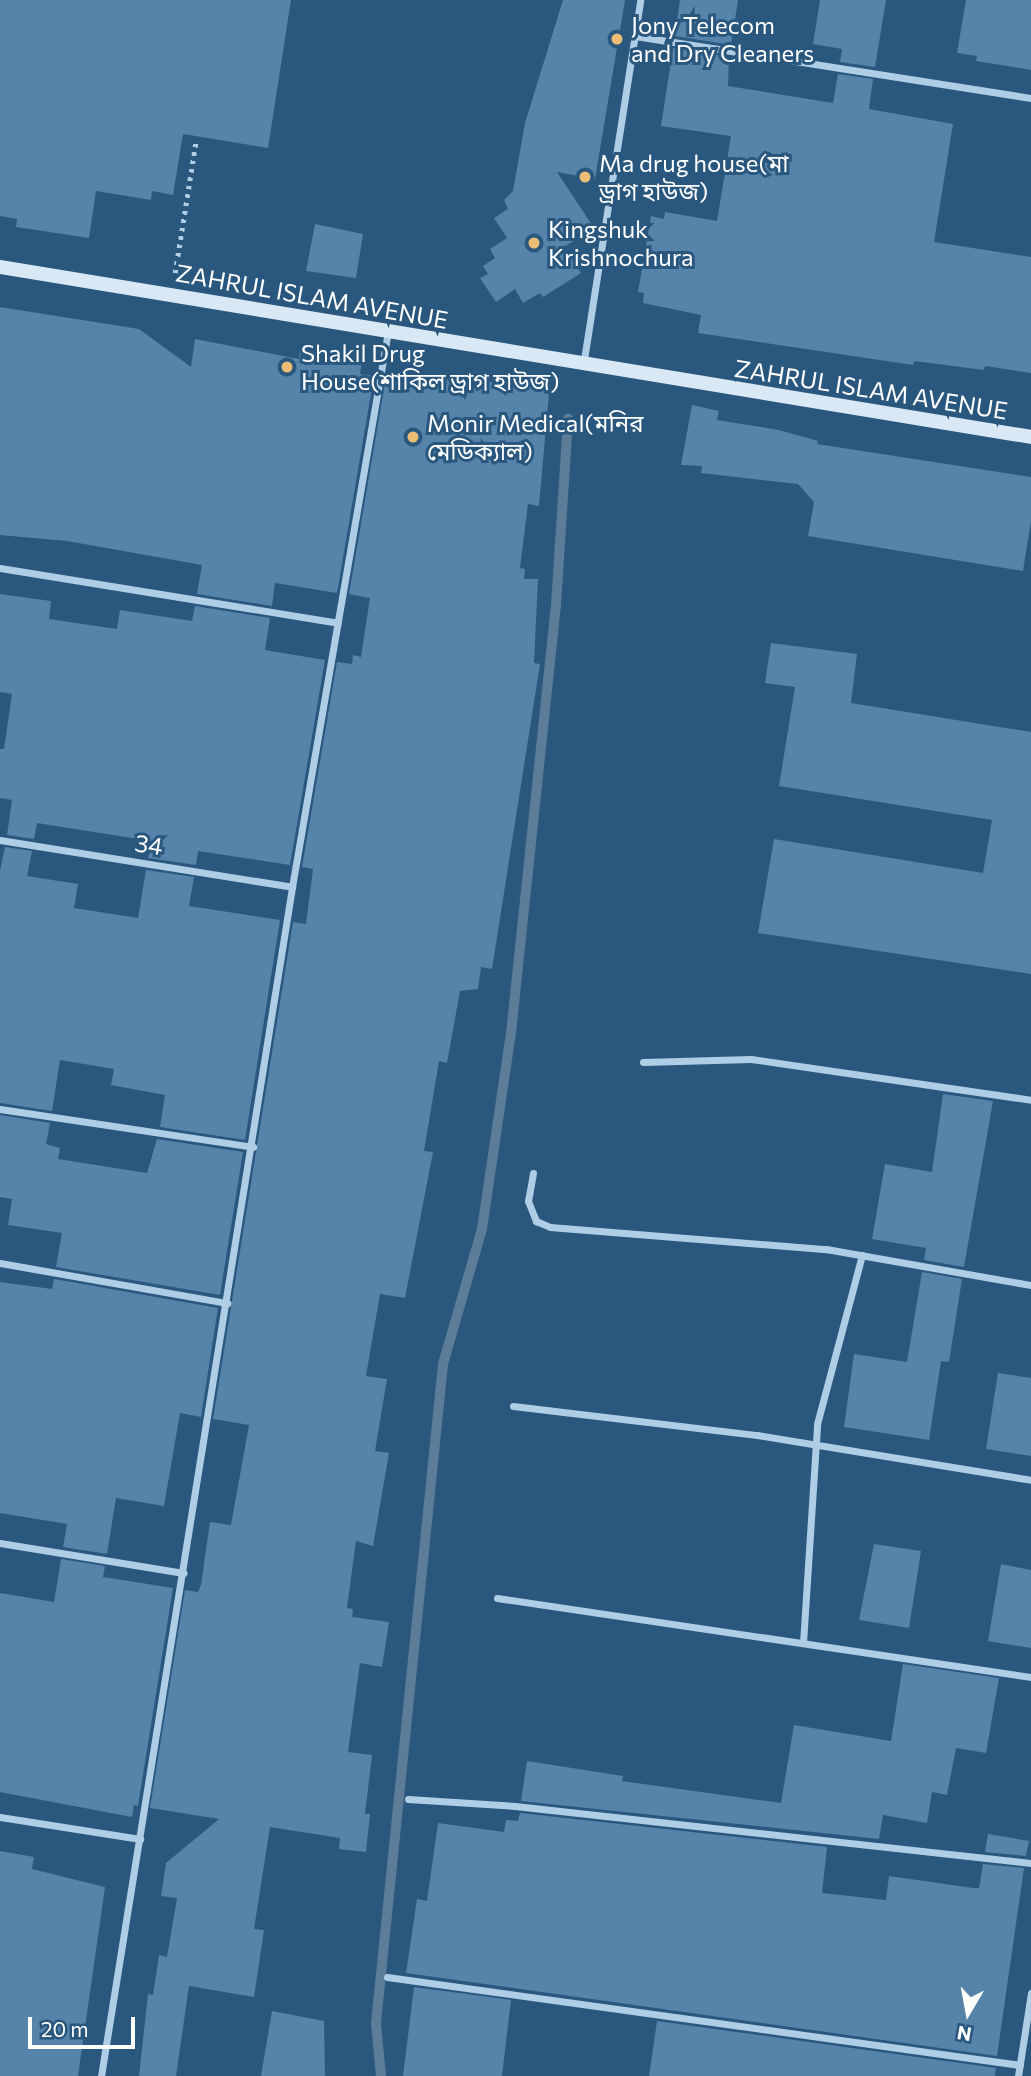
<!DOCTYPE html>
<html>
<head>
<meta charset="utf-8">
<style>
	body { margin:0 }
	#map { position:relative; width:1031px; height:2076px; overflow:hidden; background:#29577e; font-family:Commissioner,"Noto Sans Bengali",sans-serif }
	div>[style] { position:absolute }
	.stream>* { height:10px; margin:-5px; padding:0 5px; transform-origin:5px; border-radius:5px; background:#5c7c97 }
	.building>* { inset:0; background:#5583a9 }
	.path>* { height:4.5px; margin-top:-2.25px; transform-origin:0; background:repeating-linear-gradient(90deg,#afcde5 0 3.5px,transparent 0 8.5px) }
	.street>* { height:7px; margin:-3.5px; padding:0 3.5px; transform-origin:3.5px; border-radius:3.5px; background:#afcde5 }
	.secondary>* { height:14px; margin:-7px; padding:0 7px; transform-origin:7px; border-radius:7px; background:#d8e8f5 }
	.dots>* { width:19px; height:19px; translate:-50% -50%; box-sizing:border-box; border:4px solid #29577e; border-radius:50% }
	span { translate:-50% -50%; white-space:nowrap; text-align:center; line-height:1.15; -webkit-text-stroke:6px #29577e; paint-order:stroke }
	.poi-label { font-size:24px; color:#fff }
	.left { translate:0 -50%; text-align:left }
	.street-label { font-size:24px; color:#fff }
	.north { position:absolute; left:933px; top:1978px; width:70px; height:70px; -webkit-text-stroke:5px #29577e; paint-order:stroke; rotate:190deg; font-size:19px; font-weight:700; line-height:28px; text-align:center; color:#fff }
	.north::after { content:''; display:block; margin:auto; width:24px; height:32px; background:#fff; clip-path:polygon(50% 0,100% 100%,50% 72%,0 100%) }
	.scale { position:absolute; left:28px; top:2017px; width:107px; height:32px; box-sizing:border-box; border:4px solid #fff; border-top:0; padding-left:9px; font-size:21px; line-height:24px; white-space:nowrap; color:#fff; -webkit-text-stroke:5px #29577e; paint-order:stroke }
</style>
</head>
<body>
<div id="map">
	<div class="stream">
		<i style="left:381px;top:2076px;width:53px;rotate:-95.4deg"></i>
		<i style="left:376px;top:2023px;width:662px;rotate:-84.19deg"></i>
		<i style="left:443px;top:1364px;width:141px;rotate:-73.9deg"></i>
		<i style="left:482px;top:1229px;width:198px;rotate:-81.6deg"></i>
		<i style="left:511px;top:1033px;width:430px;rotate:-84deg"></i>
		<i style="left:556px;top:605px;width:187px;rotate:-86.3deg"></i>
	</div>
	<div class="building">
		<i style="clip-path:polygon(0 0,291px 0,268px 148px,183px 134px,173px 195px,152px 191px,151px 200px,96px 191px,89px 238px,16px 227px,17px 219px,0 216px)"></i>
		<i style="clip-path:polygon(563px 0,625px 0,595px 179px,557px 172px,594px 228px,564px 247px,581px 273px,543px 297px,540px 293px,523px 303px,515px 289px,496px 302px,480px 278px,488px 274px,483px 266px,495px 258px,490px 249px,507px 238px,494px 218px,508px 209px,504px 200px,513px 191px,525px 123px)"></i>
		<i style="clip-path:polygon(680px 0,738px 0,731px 45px,675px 36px)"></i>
		<i style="clip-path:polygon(820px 0,886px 0,875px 67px,840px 62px,842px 49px,813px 44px)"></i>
		<i style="clip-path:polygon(966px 0,1031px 0,1031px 70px,976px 61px,977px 56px,957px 53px)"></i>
		<i style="clip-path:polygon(673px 48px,729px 57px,728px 86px,833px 103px,838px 74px,873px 79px,869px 109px,953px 124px,934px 242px,1031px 257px,1031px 373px,985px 366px,984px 370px,914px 361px,913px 365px,698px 333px,701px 315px,643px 303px,644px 293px,638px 292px,651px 216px,664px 219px,665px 212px,717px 221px,731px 136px,661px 126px)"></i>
		<i style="clip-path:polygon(315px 224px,363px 234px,356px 278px,306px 271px)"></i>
		<i style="clip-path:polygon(0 307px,139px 329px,191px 367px,195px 339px,299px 359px,300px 350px,362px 360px,360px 374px,374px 376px,337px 593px,275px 583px,272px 606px,197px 594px,202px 565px,67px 541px,0 535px)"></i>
		<i style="clip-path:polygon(441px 374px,517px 386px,519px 378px,550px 382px,539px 506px,528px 504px,520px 568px,525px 569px,524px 579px,538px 579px,534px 663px,540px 664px,492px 969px,481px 967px,478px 989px,460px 991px,447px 1063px,439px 1061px,424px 1151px,433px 1152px,405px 1298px,380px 1294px,366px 1376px,387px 1379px,375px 1451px,389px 1453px,373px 1546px,356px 1541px,347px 1608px,353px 1609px,352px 1617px,389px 1622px,382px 1667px,360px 1663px,348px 1752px,372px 1755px,365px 1814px,370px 1814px,366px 1852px,339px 1849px,340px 1838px,270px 1827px,254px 1929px,264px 1930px,254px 1997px,189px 1986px,176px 2076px,139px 2076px,148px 1994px,153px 1995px,159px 1955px,167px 1957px,177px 1898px,161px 1896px,166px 1863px,219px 1819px,150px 1808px,185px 1590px,198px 1592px,201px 1585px,210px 1522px,231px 1525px,249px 1425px,213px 1419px,293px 922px,306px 924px,313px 869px,302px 867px,337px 662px,352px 664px,353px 655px,361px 657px,370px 598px,349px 594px,386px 377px,439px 385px)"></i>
		<i style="clip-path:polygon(692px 405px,719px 411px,717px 420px,779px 430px,818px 441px,817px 444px,1031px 477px,1031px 521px,1023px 571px,808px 536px,814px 502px,798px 484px,701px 473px,702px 466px,681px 465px)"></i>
		<i style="clip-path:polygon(0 594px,51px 601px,49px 619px,117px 629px,120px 610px,192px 621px,195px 606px,270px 618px,265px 650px,325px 660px,290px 865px,198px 851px,196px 865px,148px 858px,151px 841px,37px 823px,34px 839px,7px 835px,12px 800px,0 798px,0 749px,4px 749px,12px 694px,0 692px)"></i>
		<i style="clip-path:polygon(771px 643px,857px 654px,851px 703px,1031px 732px,1031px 974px,758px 933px,774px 839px,983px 873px,992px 820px,779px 786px,795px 687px,765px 683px)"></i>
		<i style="clip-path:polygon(5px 847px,32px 851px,27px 876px,78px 884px,74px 908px,138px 918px,146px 870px,194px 877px,189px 906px,280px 920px,245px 1140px,160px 1127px,165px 1095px,111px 1085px,114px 1069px,60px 1060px,52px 1111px,0 1103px,0 871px)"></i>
		<i style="clip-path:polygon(943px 1094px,993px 1101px,964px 1267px,924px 1260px,926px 1248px,872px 1239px,885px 1164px,932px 1172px)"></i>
		<i style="clip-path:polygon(0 1115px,50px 1123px,46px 1144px,60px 1148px,58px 1159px,147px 1173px,157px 1139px,243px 1152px,220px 1295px,56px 1267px,62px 1233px,8px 1225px,12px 1199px,0 1197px)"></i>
		<i style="clip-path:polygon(922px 1272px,962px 1279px,949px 1362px,941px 1361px,929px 1440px,844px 1427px,854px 1354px,907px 1362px)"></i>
		<i style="clip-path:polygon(54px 1279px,218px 1308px,201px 1417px,180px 1413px,164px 1506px,116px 1498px,107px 1554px,63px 1547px,67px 1524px,0 1513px,0 1282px,52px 1289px)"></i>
		<i style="clip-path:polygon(998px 1373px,1031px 1378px,1031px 1456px,986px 1449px)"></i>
		<i style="clip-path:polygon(874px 1544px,921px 1551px,909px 1628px,859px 1620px)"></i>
		<i style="clip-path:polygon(61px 1559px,105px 1566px,103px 1577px,173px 1588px,138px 1806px,134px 1805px,132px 1817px,0 1792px,0 1593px,54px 1602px)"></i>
		<i style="clip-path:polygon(1001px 1564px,1031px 1570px,1031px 1648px,988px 1641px)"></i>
		<i style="clip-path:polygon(903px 1664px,999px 1678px,986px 1753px,956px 1748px,947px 1795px,932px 1792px,927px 1823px,883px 1815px,879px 1839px,521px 1801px,527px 1761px,623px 1776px,622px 1781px,781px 1803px,794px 1725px,891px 1741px)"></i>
		<i style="clip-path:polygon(520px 1813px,827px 1847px,822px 1893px,886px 1900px,889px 1876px,973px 1888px,979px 1888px,983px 1864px,1024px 1868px,997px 2056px,406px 1973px,417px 1899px,427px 1901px,438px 1823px,504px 1832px,506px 1820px,518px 1821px)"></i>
		<i style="clip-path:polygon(988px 1834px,1029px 1841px,1026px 1856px,985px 1852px)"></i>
		<i style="clip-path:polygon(0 1851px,34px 1857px,32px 1869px,105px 1887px,78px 2076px,0 2076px)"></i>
		<i style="clip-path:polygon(414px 1987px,511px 2000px,502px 2076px,403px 2076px)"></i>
		<i style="clip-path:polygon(272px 2011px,324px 2021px,325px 2076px,261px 2076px)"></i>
		<i style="clip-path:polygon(657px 2021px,996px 2068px,995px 2076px,649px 2076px)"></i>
	</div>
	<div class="path">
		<i style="left:175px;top:273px;width:134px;rotate:-81deg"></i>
	</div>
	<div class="street">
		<i style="left:635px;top:36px;width:401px;rotate:8.9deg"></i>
		<i style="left:583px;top:366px;width:370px;rotate:-81.1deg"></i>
		<i style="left:0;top:568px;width:342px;rotate:9.2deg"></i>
		<i style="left:0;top:840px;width:296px;rotate:9.1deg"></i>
		<i style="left:643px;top:1062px;width:108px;rotate:-1.6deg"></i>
		<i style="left:751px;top:1059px;width:283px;rotate:8.3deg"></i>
		<i style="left:0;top:1109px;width:256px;rotate:8.5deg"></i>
		<i style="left:533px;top:1173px;width:28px;rotate:100deg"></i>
		<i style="left:528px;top:1201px;width:22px;rotate:68deg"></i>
		<i style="left:536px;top:1221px;width:15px;rotate:23deg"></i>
		<i style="left:550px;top:1227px;width:277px;rotate:4.6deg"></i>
		<i style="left:826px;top:1249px;width:208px;rotate:10deg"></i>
		<i style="left:0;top:1263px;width:231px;rotate:10deg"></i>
		<i style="left:513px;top:1406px;width:246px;rotate:6.8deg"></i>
		<i style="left:757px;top:1435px;width:278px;rotate:9.3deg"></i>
		<i style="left:0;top:1543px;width:186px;rotate:9.3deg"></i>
		<i style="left:497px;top:1598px;width:540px;rotate:8.42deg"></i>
		<i style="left:803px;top:1643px;width:219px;rotate:-86.3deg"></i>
		<i style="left:817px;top:1424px;width:175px;rotate:-75.1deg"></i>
		<i style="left:408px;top:1799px;width:107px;rotate:3.7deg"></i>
		<i style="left:515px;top:1806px;width:519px;rotate:6.3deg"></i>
		<i style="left:0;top:1817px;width:142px;rotate:8.9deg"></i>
		<i style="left:387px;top:1977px;width:639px;rotate:7.91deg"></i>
		<i style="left:101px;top:2076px;width:1204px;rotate:-80.87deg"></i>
		<i style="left:292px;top:887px;width:564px;rotate:-80.2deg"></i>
		<i style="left:1018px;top:2076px;width:84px;rotate:-81.1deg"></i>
	</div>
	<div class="secondary">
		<i style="left:0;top:267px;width:1045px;rotate:9.36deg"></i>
	</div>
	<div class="dots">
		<i style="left:617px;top:39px;background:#ecbd76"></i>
		<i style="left:585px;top:177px;background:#ecbd76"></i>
		<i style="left:534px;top:243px;background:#ecbd76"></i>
		<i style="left:287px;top:367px;background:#ecbd76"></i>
		<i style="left:413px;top:437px;background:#ecbd76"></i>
	</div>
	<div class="poi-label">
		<span class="left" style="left:631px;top:39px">Jony Telecom<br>and Dry Cleaners</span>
		<span class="left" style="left:599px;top:177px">Ma drug house(মা<br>ড্রাগ হাউজ)</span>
		<span class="left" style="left:548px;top:243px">Kingshuk<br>Krishnochura</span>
		<span class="left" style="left:301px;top:367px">Shakil Drug<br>House(শাকিল ড্রাগ হাউজ)</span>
		<span class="left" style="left:427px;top:437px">Monir Medical(মনির<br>মেডিক্যাল)</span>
	</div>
	<div class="street-label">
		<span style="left:312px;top:296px;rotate:10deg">ZAHRUL ISLAM AVENUE</span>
		<span style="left:871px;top:389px;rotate:9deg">ZAHRUL ISLAM AVENUE</span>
		<span style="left:149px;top:844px;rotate:9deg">34</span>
	</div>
	<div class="north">N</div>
	<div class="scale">20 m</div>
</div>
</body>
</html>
